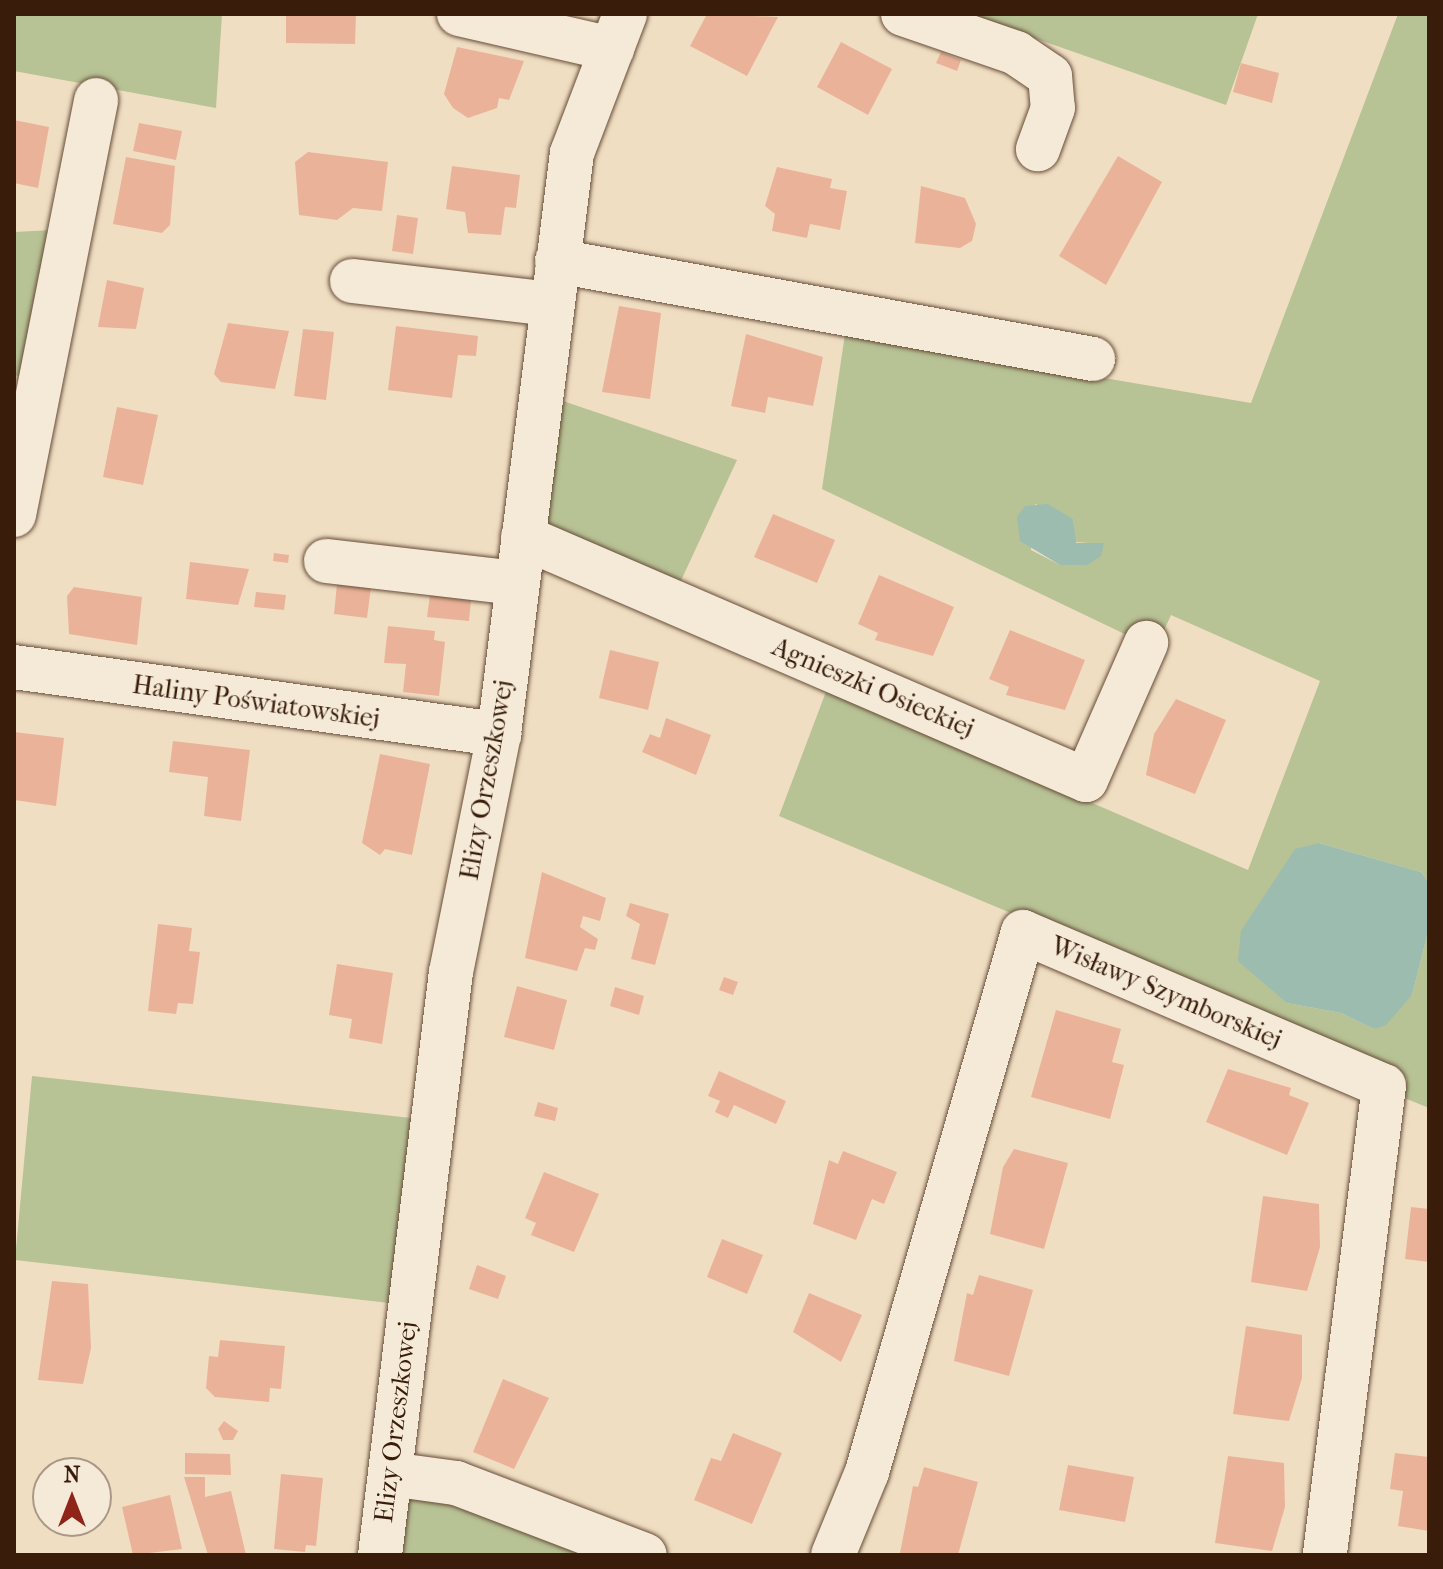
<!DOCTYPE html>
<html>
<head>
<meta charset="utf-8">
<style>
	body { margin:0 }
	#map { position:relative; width:1443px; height:1569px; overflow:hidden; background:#f0dec3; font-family:"IM FELL French Canon",serif }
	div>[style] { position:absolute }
	.green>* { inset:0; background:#b7c295 }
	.water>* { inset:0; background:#9bbcaf }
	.building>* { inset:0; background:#eab399 }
	.roads { filter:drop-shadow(0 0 2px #674d38) drop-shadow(0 0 2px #674d38) }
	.minor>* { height:44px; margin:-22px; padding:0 22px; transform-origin:22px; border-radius:22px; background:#f5ead8 }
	span { translate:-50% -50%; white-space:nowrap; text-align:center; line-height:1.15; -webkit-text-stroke:8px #f5ead8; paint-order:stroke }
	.street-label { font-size:26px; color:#391d0a }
	.frame { position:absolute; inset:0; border:16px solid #391d0a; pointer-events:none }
	.north { position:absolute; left:32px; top:1457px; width:80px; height:80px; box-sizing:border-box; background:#f5ead8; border:2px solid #aa9886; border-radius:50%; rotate:0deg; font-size:22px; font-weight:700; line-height:32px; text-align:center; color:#391d0a }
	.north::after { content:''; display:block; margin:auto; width:28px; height:36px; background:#8f2418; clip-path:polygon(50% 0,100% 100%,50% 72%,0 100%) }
</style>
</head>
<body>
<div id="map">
	<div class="green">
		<i style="clip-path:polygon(14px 14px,222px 14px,216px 108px,14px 71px)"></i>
		<i style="clip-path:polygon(965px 14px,1258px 14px,1226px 105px)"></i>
		<i style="clip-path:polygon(evenodd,1398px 14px,1429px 14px,1429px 883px,1421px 872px,1319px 843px,1287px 1003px,1341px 1013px,1374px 1029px,1412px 995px,1429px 928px,1429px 1108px,1402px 1097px,1407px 1079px,779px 816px,827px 689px,1248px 870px,1320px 681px,1171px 615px,1161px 637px,1133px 638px,822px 489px,845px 334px,1251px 403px,1398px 14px,1035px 504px,1073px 519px,1075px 542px,1104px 544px,1060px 565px,1031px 550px,1035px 504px)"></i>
		<i style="clip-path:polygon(53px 230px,24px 377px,14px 375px,14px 232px)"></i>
		<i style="clip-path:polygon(560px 400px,737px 460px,678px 587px,546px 532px)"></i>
		<i style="clip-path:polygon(32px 1076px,411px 1118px,389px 1303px,15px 1260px)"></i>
		<i style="clip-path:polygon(407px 1491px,436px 1493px,612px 1555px,398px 1555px)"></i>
	</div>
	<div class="water">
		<i style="clip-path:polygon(1048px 504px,1073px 519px,1076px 543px,1104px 543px,1101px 556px,1087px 565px,1060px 565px,1020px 541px,1017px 517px,1025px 506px)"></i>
		<i style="clip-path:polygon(1319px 843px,1421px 872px,1429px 883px,1429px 928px,1412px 995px,1386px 1025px,1374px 1029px,1341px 1013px,1287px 1003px,1238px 961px,1241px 931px,1295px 849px)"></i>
	</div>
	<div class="building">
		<i style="clip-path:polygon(286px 14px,356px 14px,355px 44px,286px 43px)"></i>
		<i style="clip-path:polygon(707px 14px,778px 17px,747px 76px,690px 46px)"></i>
		<i style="clip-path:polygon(841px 42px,892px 69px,868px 115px,817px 87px)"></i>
		<i style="clip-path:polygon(457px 47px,524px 61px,509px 100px,499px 98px,497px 108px,468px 118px,453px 108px,444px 94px)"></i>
		<i style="clip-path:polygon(941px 52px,961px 60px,957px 71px,936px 63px)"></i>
		<i style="clip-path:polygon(1241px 63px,1279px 73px,1272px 103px,1233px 92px)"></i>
		<i style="clip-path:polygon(14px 120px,49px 127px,38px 188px,14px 183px)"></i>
		<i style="clip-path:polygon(139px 123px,182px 131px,176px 160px,133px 151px)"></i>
		<i style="clip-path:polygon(308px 152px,388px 162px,382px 211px,353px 208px,337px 220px,299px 215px,295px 162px)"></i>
		<i style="clip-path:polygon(1118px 156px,1162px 182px,1106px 285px,1059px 256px)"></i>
		<i style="clip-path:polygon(126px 157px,175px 166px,170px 225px,162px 233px,113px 224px)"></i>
		<i style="clip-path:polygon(452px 166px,520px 175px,516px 208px,505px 207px,501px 235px,468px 233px,465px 212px,446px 209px)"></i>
		<i style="clip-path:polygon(777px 167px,832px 179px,830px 188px,847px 191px,840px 230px,810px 224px,807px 238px,772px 231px,775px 214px,765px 206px)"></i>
		<i style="clip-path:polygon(921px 186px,965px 198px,976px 224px,972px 241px,960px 248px,915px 243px)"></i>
		<i style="clip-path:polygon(397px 215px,418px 218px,413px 254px,392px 251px)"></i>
		<i style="clip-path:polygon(107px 280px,144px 288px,136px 329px,98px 327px)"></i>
		<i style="clip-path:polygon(619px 306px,661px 313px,650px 399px,602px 392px)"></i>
		<i style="clip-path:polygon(228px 323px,289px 331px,275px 389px,221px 382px,214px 374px)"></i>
		<i style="clip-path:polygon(396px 326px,478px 336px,476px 356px,458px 355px,452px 398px,388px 390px)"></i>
		<i style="clip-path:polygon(303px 329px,334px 332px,326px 400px,294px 396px)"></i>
		<i style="clip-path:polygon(746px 334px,823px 357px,813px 406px,768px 397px,765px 413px,731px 406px)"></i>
		<i style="clip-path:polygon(117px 407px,158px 415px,143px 485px,103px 477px)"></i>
		<i style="clip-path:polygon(773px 514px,835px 540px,817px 583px,754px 557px)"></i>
		<i style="clip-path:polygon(274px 553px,289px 555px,288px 563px,273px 561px)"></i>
		<i style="clip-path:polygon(190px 562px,249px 569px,238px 605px,186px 599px)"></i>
		<i style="clip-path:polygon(879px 575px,954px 607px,933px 656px,875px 640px,878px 633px,858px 624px)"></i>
		<i style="clip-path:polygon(337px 584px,371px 587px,367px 618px,334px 614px)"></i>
		<i style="clip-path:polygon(74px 587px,142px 597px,137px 645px,69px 634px,67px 596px)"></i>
		<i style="clip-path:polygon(256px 592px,286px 595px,284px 610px,254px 607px)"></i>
		<i style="clip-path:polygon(430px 595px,471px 600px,469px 621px,427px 617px)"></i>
		<i style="clip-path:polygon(388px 626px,435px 631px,434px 640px,445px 642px,439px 696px,403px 692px,406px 664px,384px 663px)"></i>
		<i style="clip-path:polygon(1010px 630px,1085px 660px,1065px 710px,1006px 695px,1009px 687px,989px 679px)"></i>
		<i style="clip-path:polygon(610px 650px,659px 662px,648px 710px,599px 698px)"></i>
		<i style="clip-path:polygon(1176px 699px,1226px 720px,1195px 794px,1146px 775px,1154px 734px)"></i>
		<i style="clip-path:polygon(666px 718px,711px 735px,696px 775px,642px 752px,650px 734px,660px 738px)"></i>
		<i style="clip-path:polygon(14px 732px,64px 738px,56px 806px,14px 800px)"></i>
		<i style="clip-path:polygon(173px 741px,250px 750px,241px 821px,204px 816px,208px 777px,169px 772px)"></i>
		<i style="clip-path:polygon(380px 754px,430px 764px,412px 855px,385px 849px,380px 855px,362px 843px)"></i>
		<i style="clip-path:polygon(542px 872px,606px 898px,600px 921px,583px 916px,580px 927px,598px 939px,595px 950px,585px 948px,577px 971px,525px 958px)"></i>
		<i style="clip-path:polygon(630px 903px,669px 914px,655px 965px,631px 959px,640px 924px,626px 916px)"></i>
		<i style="clip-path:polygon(158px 924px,192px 928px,189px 951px,200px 952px,193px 1004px,178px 1003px,176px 1014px,148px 1011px)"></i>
		<i style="clip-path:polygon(337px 964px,393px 973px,382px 1044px,349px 1038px,352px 1019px,329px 1015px)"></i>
		<i style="clip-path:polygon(724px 977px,738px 982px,733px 995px,719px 990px)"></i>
		<i style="clip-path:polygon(517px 986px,567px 1000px,554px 1050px,504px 1037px)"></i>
		<i style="clip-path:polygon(615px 987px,644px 996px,639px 1015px,610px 1006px)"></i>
		<i style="clip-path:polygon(1056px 1010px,1121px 1029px,1112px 1062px,1124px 1065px,1110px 1119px,1031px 1097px)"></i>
		<i style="clip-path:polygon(1228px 1069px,1291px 1088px,1289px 1095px,1309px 1103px,1287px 1155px,1206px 1122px)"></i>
		<i style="clip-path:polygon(719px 1071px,786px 1101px,776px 1124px,734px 1105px,728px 1118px,715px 1112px,720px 1101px,708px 1096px)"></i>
		<i style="clip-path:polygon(538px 1102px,558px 1108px,555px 1121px,534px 1116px)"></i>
		<i style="clip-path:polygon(1014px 1149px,1068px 1163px,1044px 1249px,990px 1234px,1003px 1167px)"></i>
		<i style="clip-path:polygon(843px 1151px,897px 1172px,884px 1204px,872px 1199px,856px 1240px,813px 1224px,829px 1160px,838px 1164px)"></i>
		<i style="clip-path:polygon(544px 1172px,599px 1194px,574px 1252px,531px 1235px,536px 1223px,525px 1218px)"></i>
		<i style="clip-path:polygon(1263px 1196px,1319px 1204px,1320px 1247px,1307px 1291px,1251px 1282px)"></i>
		<i style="clip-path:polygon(1411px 1207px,1429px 1209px,1429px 1262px,1405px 1259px)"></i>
		<i style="clip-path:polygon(722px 1239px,763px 1255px,747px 1294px,707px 1277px)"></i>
		<i style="clip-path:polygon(477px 1265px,506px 1276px,498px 1299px,469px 1289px)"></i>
		<i style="clip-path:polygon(979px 1275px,1033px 1290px,1009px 1376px,954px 1361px,967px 1293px,973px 1295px)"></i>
		<i style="clip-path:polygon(52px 1281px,88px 1284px,91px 1348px,83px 1384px,38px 1380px)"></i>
		<i style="clip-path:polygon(809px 1293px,862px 1315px,841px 1362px,793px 1332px)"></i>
		<i style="clip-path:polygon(1246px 1326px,1302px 1335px,1302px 1378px,1289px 1421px,1233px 1414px)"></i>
		<i style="clip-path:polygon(220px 1340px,285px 1346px,281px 1389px,270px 1388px,269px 1402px,215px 1397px,206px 1388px,209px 1356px,218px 1357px)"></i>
		<i style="clip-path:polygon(503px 1379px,549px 1398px,514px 1469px,473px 1452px)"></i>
		<i style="clip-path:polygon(224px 1421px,238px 1431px,233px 1440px,223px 1440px,218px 1429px)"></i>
		<i style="clip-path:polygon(733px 1433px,782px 1453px,752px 1524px,694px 1500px,711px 1458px,721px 1461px)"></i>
		<i style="clip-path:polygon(185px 1453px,230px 1454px,231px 1475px,185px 1474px)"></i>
		<i style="clip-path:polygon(1395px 1453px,1429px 1457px,1429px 1531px,1398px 1526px,1403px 1491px,1390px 1489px)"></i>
		<i style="clip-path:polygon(1228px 1456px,1284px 1463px,1285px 1507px,1272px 1551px,1215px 1543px)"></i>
		<i style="clip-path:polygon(1068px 1465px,1134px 1477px,1125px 1522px,1059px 1510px)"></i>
		<i style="clip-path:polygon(924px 1467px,978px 1482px,958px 1555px,900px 1553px,913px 1486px,918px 1487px)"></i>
		<i style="clip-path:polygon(281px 1474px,323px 1478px,316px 1546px,306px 1545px,305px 1552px,274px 1549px)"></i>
		<i style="clip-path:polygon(184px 1477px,205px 1477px,205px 1497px,231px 1491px,246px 1555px,208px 1555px)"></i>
		<i style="clip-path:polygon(170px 1495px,182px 1549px,133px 1555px,122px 1507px)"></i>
	</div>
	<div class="roads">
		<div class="minor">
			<i style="left:459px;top:14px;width:157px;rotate:12.9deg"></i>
			<i style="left:903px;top:14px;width:120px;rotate:19deg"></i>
			<i style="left:1016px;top:53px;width:41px;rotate:34.1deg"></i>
			<i style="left:1050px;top:76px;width:32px;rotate:85deg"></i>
			<i style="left:1053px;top:108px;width:44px;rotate:110.1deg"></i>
			<i style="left:557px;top:261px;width:545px;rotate:10.36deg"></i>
			<i style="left:352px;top:281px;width:201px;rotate:6.6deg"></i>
			<i style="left:14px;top:515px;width:423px;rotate:-78.8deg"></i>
			<i style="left:523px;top:537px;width:613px;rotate:23.35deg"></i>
			<i style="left:1086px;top:780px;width:150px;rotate:-66.3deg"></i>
			<i style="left:326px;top:561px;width:192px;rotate:6.6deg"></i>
			<i style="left:14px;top:667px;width:490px;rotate:7.9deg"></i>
			<i style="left:390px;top:1474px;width:67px;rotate:7.8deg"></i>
			<i style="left:456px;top:1483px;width:202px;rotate:20.9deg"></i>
			<i style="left:380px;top:1555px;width:587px;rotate:-83.06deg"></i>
			<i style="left:451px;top:972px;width:243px;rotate:-78.6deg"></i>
			<i style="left:499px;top:734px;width:586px;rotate:-82.84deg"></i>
			<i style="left:572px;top:153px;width:149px;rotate:-69.1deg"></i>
			<i style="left:833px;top:1555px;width:90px;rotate:-67.7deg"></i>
			<i style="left:867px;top:1472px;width:562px;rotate:-73.89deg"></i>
			<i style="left:1023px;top:932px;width:392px;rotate:23.1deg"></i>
			<i style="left:1384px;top:1086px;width:473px;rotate:97.2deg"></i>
		</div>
	</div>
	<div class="street-label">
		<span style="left:873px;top:688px;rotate:23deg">Agnieszki Osieckiej</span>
		<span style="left:256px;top:702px;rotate:8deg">Haliny Poświatowskiej</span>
		<span style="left:487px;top:780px;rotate:-80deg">Elizy Orzeszkowej</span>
		<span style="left:1166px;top:993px;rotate:23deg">Wisławy Szymborskiej</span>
		<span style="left:396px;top:1422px;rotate:-83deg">Elizy Orzeszkowej</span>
	</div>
	<div class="frame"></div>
	<div class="north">N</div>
</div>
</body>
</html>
